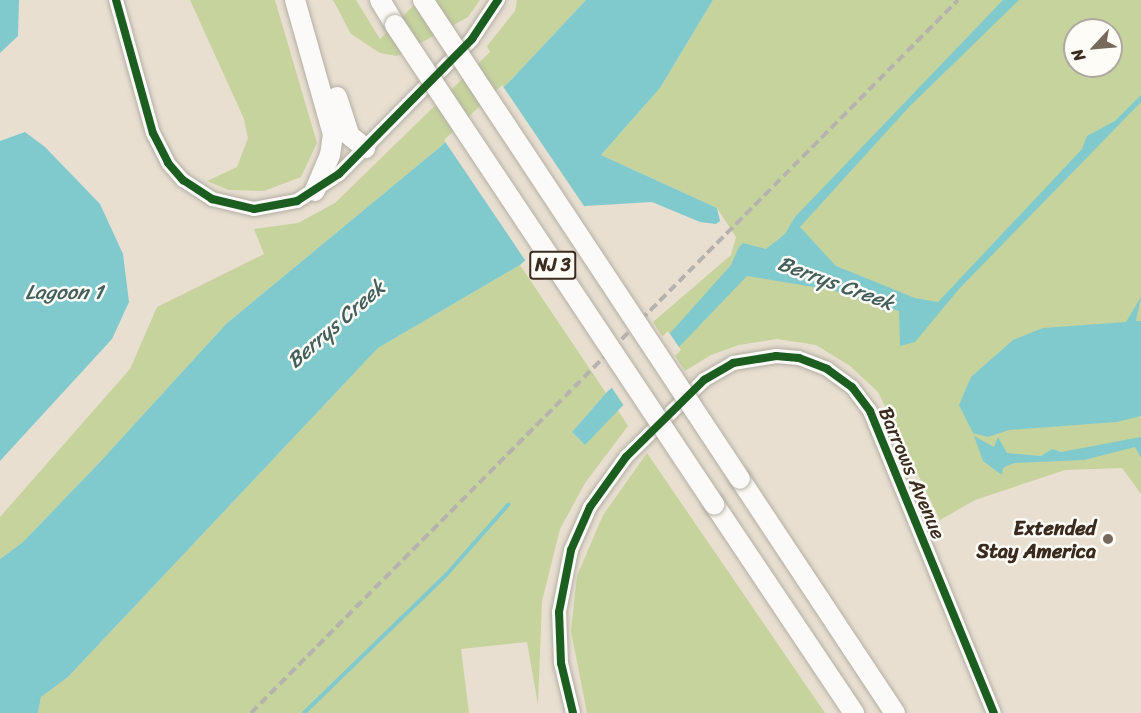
<!DOCTYPE html>
<html>
<head>
<meta charset="utf-8">
<style>
	body { margin:0 }
	#map { position:relative; width:1141px; height:713px; overflow:hidden; background:#e8dfd1; font-family:Sriracha,sans-serif }
	div>[style] { position:absolute }
	.green>* { inset:0; background:#c6d39d }
	.water>* { inset:0; background:#80cace }
	.pier>* { inset:0; background:#e8dfd1 }
	.stream>* { height:4px; margin:-2px; padding:0 2px; transform-origin:2px; border-radius:2px; background:#80cace }
	.roads { filter:drop-shadow(0 0 2px #b4aea3) drop-shadow(0 0 2px #b4aea3) }
	.minor>* { height:14px; margin:-7px; padding:0 7px; transform-origin:7px; border-radius:7px; background:#fcfaf8 }
	.highway>* { height:20px; margin:-10px; padding:0 10px; transform-origin:10px; border-radius:10px; background:#fcfaf8 }
	.rail>* { height:4px; margin-top:-2px; transform-origin:0; background:repeating-linear-gradient(90deg,#b6b3af 0 9px,transparent 0 13.5px) }
	.bridges { filter:drop-shadow(0 0 2px #b4aea3) drop-shadow(0 0 2px #b4aea3) }
	.highway-bridge>* { height:20px; margin:-10px; padding:0 10px; transform-origin:10px; border-radius:10px; background:#fcfaf8 }
	.cycleway>* { height:8px; margin:-4px; padding:0 4px; transform-origin:4px; border-radius:4px; background:#1b5e20 }
	.dots>* { width:16px; height:16px; translate:-50% -50%; box-sizing:border-box; border:3px solid #fdfcf7; border-radius:50% }
	span { translate:-50% -50%; white-space:nowrap; text-align:center; line-height:1.15; -webkit-text-stroke:5px #fdfcf7; paint-order:stroke }
	.shield-label span { padding:2px 4px; background:#fdfcf7; border:2px solid; border-radius:4px; -webkit-text-stroke-width:0 }
	.shield-label { font-size:18px; color:#3b2a1e; font-weight:700 }
	.street-label { font-size:20px; color:#3b2a1e }
	.poi-label { font-size:20px; color:#3b2a1e; font-weight:700 }
	.right { translate:-100% -50%; text-align:right }
	.water-label { font-size:21px; color:#445f5b; font-style:italic }
	.north { position:absolute; left:1063px; top:18px; width:60px; height:60px; box-sizing:border-box; background:#fdfcf7; border:2px solid #afa8a0; border-radius:50%; rotate:244deg; font-size:16px; font-weight:700; line-height:24px; text-align:center; color:#3b2a1e }
	.north::after { content:''; display:block; margin:auto; width:21px; height:27px; background:#78695d; clip-path:polygon(50% 0,100% 100%,50% 72%,0 100%) }
</style>
</head>
<body>
<div id="map">
	<div class="green">
		<i style="clip-path:polygon(190px 0,275px 0,317px 143px,301px 177px,264px 191px,229px 190px,207px 181px,237px 167px,248px 138px,244px 119px)"></i>
		<i style="clip-path:polygon(333px 0,356px 0,380px 39px,419px 0,480px 0,468px 17px,397px 56px,380px 53px,351px 34px)"></i>
		<i style="clip-path:polygon(517px 0,586px 0,510px 81px,440px 147px,226px 324px,99px 463px,23px 542px,0 559px,0 517px,130px 369px,157px 307px,264px 254px,254px 229px,298px 223px,335px 203px,490px 52px,487px 46px,515px 11px)"></i>
		<i style="clip-path:polygon(evenodd,713px 0,1141px 0,1141px 494px,1122px 468px,1065px 470px,975px 500px,940px 520px,878px 392px,850px 366px,816px 345px,777px 339px,739px 345px,711px 355px,685px 371px,653px 322px,731px 255px,736px 237px,717px 208px,601px 155px,660px 88px,713px 0,1075px 30px,1111px 30px,1111px 66px,1075px 66px,1075px 30px)"></i>
		<i style="clip-path:polygon(520px 265px,606px 393px,572px 432px,585px 445px,617px 409px,628px 426px,585px 483px,560px 529px,542px 601px,538px 705px,527px 642px,461px 649px,469px 713px,38px 713px,41px 697px,68px 677px,378px 348px)"></i>
		<i style="clip-path:polygon(647px 453px,825px 713px,587px 713px,571px 631px,577px 576px,603px 515px)"></i>
	</div>
	<div class="water">
		<i style="clip-path:polygon(0 0,19px 0,18px 36px,0 53px)"></i>
		<i style="clip-path:polygon(586px 0,713px 0,660px 88px,601px 155px,717px 208px,720px 221px,716px 224px,700px 222px,652px 202px,585px 206px,520px 265px,378px 348px,68px 677px,41px 697px,38px 713px,0 713px,0 559px,23px 542px,99px 463px,226px 324px,440px 147px,510px 81px)"></i>
		<i style="clip-path:polygon(1003px 0,1019px 0,909px 107px,800px 227px,836px 266px,915px 298px,938px 302px,1082px 149px,1087px 136px,1115px 121px,1141px 95px,1141px 102px,959px 289px,915px 342px,900px 346px,899px 311px,832px 290px,747px 276px,585px 445px,572px 432px,606px 393px,672px 331px,731px 265px,739px 247px,743px 243px,766px 249px,785px 234px,795px 217px)"></i>
		<i style="clip-path:polygon(25px 132px,45px 147px,100px 204px,123px 254px,129px 302px,112px 339px,0 461px,0 141px)"></i>
		<i style="clip-path:polygon(1141px 297px,1136px 321px,1141px 321px,1141px 416px,1117px 422px,1009px 430px,988px 437px,973px 433px,959px 405px,971px 377px,1013px 340px,1043px 328px,1126px 322px)"></i>
		<i style="clip-path:polygon(974px 436px,994px 447px,998px 437px,1007px 453px,1041px 456px,1052px 449px,1061px 452px,1141px 437px,1141px 458px,1135px 447px,1084px 460px,1014px 463px,1003px 468px,1002px 475px,983px 461px)"></i>
	</div>
	<div class="pier">
		<i style="clip-path:polygon(502px 85px,586px 209px,527px 263px,444px 140px)"></i>
		<i style="clip-path:polygon(668px 331px,681px 350px,624px 406px,610px 385px)"></i>
	</div>
	<div class="stream">
		<i style="left:304px;top:713px;width:198px;rotate:-44.2deg"></i>
		<i style="left:446px;top:575px;width:94px;rotate:-48.5deg"></i>
	</div>
	<div class="roads">
		<div class="minor">
			<i style="left:116px;top:0;width:138px;rotate:74.5deg"></i>
			<i style="left:153px;top:133px;width:34px;rotate:63deg"></i>
			<i style="left:168px;top:163px;width:23px;rotate:49deg"></i>
			<i style="left:183px;top:180px;width:35px;rotate:33deg"></i>
			<i style="left:212px;top:199px;width:43px;rotate:13.4deg"></i>
			<i style="left:254px;top:209px;width:44px;rotate:-10.5deg"></i>
			<i style="left:297px;top:201px;width:50px;rotate:-32.7deg"></i>
			<i style="left:339px;top:174px;width:190px;rotate:-45.4deg"></i>
			<i style="left:472px;top:39px;width:47px;rotate:-56.3deg"></i>
			<i style="left:573px;top:713px;width:51px;rotate:-103.5deg"></i>
			<i style="left:561px;top:663px;width:51px;rotate:-92.2deg"></i>
			<i style="left:559px;top:612px;width:63px;rotate:-79deg"></i>
			<i style="left:571px;top:550px;width:47px;rotate:-66.2deg"></i>
			<i style="left:590px;top:507px;width:62px;rotate:-54.2deg"></i>
			<i style="left:626px;top:457px;width:110px;rotate:-44.6deg"></i>
			<i style="left:704px;top:380px;width:34px;rotate:-30deg"></i>
			<i style="left:733px;top:363px;width:44px;rotate:-9.2deg"></i>
			<i style="left:776px;top:356px;width:23px;rotate:5deg"></i>
			<i style="left:799px;top:358px;width:30px;rotate:21deg"></i>
			<i style="left:827px;top:369px;width:31px;rotate:36deg"></i>
			<i style="left:852px;top:387px;width:30px;rotate:53deg"></i>
			<i style="left:870px;top:411px;width:326px;rotate:67.7deg"></i>
		</div>
		<div class="highway">
			<i style="left:295px;top:0;width:139px;rotate:74.2deg"></i>
			<i style="left:333px;top:134px;width:21px;rotate:98deg"></i>
			<i style="left:330px;top:155px;width:39px;rotate:113deg"></i>
			<i style="left:380px;top:0;width:29px;rotate:59deg"></i>
			<i style="left:337px;top:97px;width:40px;rotate:72deg"></i>
			<i style="left:349px;top:135px;width:21px;rotate:39deg"></i>
			<i style="left:740px;top:479px;width:281px;rotate:56.5deg"></i>
			<i style="left:714px;top:504px;width:252px;rotate:56.2deg"></i>
		</div>
	</div>
	<div class="rail">
		<i style="left:251px;top:713px;width:1004px;rotate:-45.24deg"></i>
	</div>
	<div class="bridges">
		<div class="highway-bridge">
			<i style="left:423px;top:0;width:574px;rotate:56.5deg"></i>
			<i style="left:395px;top:25px;width:576px;rotate:56.34deg"></i>
		</div>
	</div>
	<div class="cycleway">
		<i style="left:116px;top:0;width:138px;rotate:74.5deg"></i>
		<i style="left:153px;top:133px;width:34px;rotate:63deg"></i>
		<i style="left:168px;top:163px;width:23px;rotate:49deg"></i>
		<i style="left:183px;top:180px;width:35px;rotate:33deg"></i>
		<i style="left:212px;top:199px;width:43px;rotate:13.4deg"></i>
		<i style="left:254px;top:209px;width:44px;rotate:-10.5deg"></i>
		<i style="left:297px;top:201px;width:50px;rotate:-32.7deg"></i>
		<i style="left:339px;top:174px;width:190px;rotate:-45.4deg"></i>
		<i style="left:472px;top:39px;width:47px;rotate:-56.3deg"></i>
		<i style="left:573px;top:713px;width:51px;rotate:-103.5deg"></i>
		<i style="left:561px;top:663px;width:51px;rotate:-92.2deg"></i>
		<i style="left:559px;top:612px;width:63px;rotate:-79deg"></i>
		<i style="left:571px;top:550px;width:47px;rotate:-66.2deg"></i>
		<i style="left:590px;top:507px;width:62px;rotate:-54.2deg"></i>
		<i style="left:626px;top:457px;width:110px;rotate:-44.6deg"></i>
		<i style="left:704px;top:380px;width:34px;rotate:-30deg"></i>
		<i style="left:733px;top:363px;width:44px;rotate:-9.2deg"></i>
		<i style="left:776px;top:356px;width:23px;rotate:5deg"></i>
		<i style="left:799px;top:358px;width:30px;rotate:21deg"></i>
		<i style="left:827px;top:369px;width:31px;rotate:36deg"></i>
		<i style="left:852px;top:387px;width:30px;rotate:53deg"></i>
		<i style="left:870px;top:411px;width:326px;rotate:67.7deg"></i>
	</div>
	<div class="dots">
		<i style="left:1108px;top:539px;background:#78695d"></i>
	</div>
	<div class="shield-label">
		<span style="left:553px;top:265px">NJ 3</span>
	</div>
	<div class="street-label">
		<span style="left:912px;top:473px;rotate:67deg">Barrows Avenue</span>
	</div>
	<div class="poi-label">
		<span class="right" style="left:1096px;top:540px">Extended<br>Stay America</span>
	</div>
	<div class="water-label">
		<span style="left:836px;top:283px;rotate:20deg">Berrys Creek</span>
		<span style="left:64px;top:292px">Lagoon 1</span>
		<span style="left:336px;top:324px;rotate:-41deg">Berrys Creek</span>
	</div>
	<div class="north">N</div>
</div>
</body>
</html>
